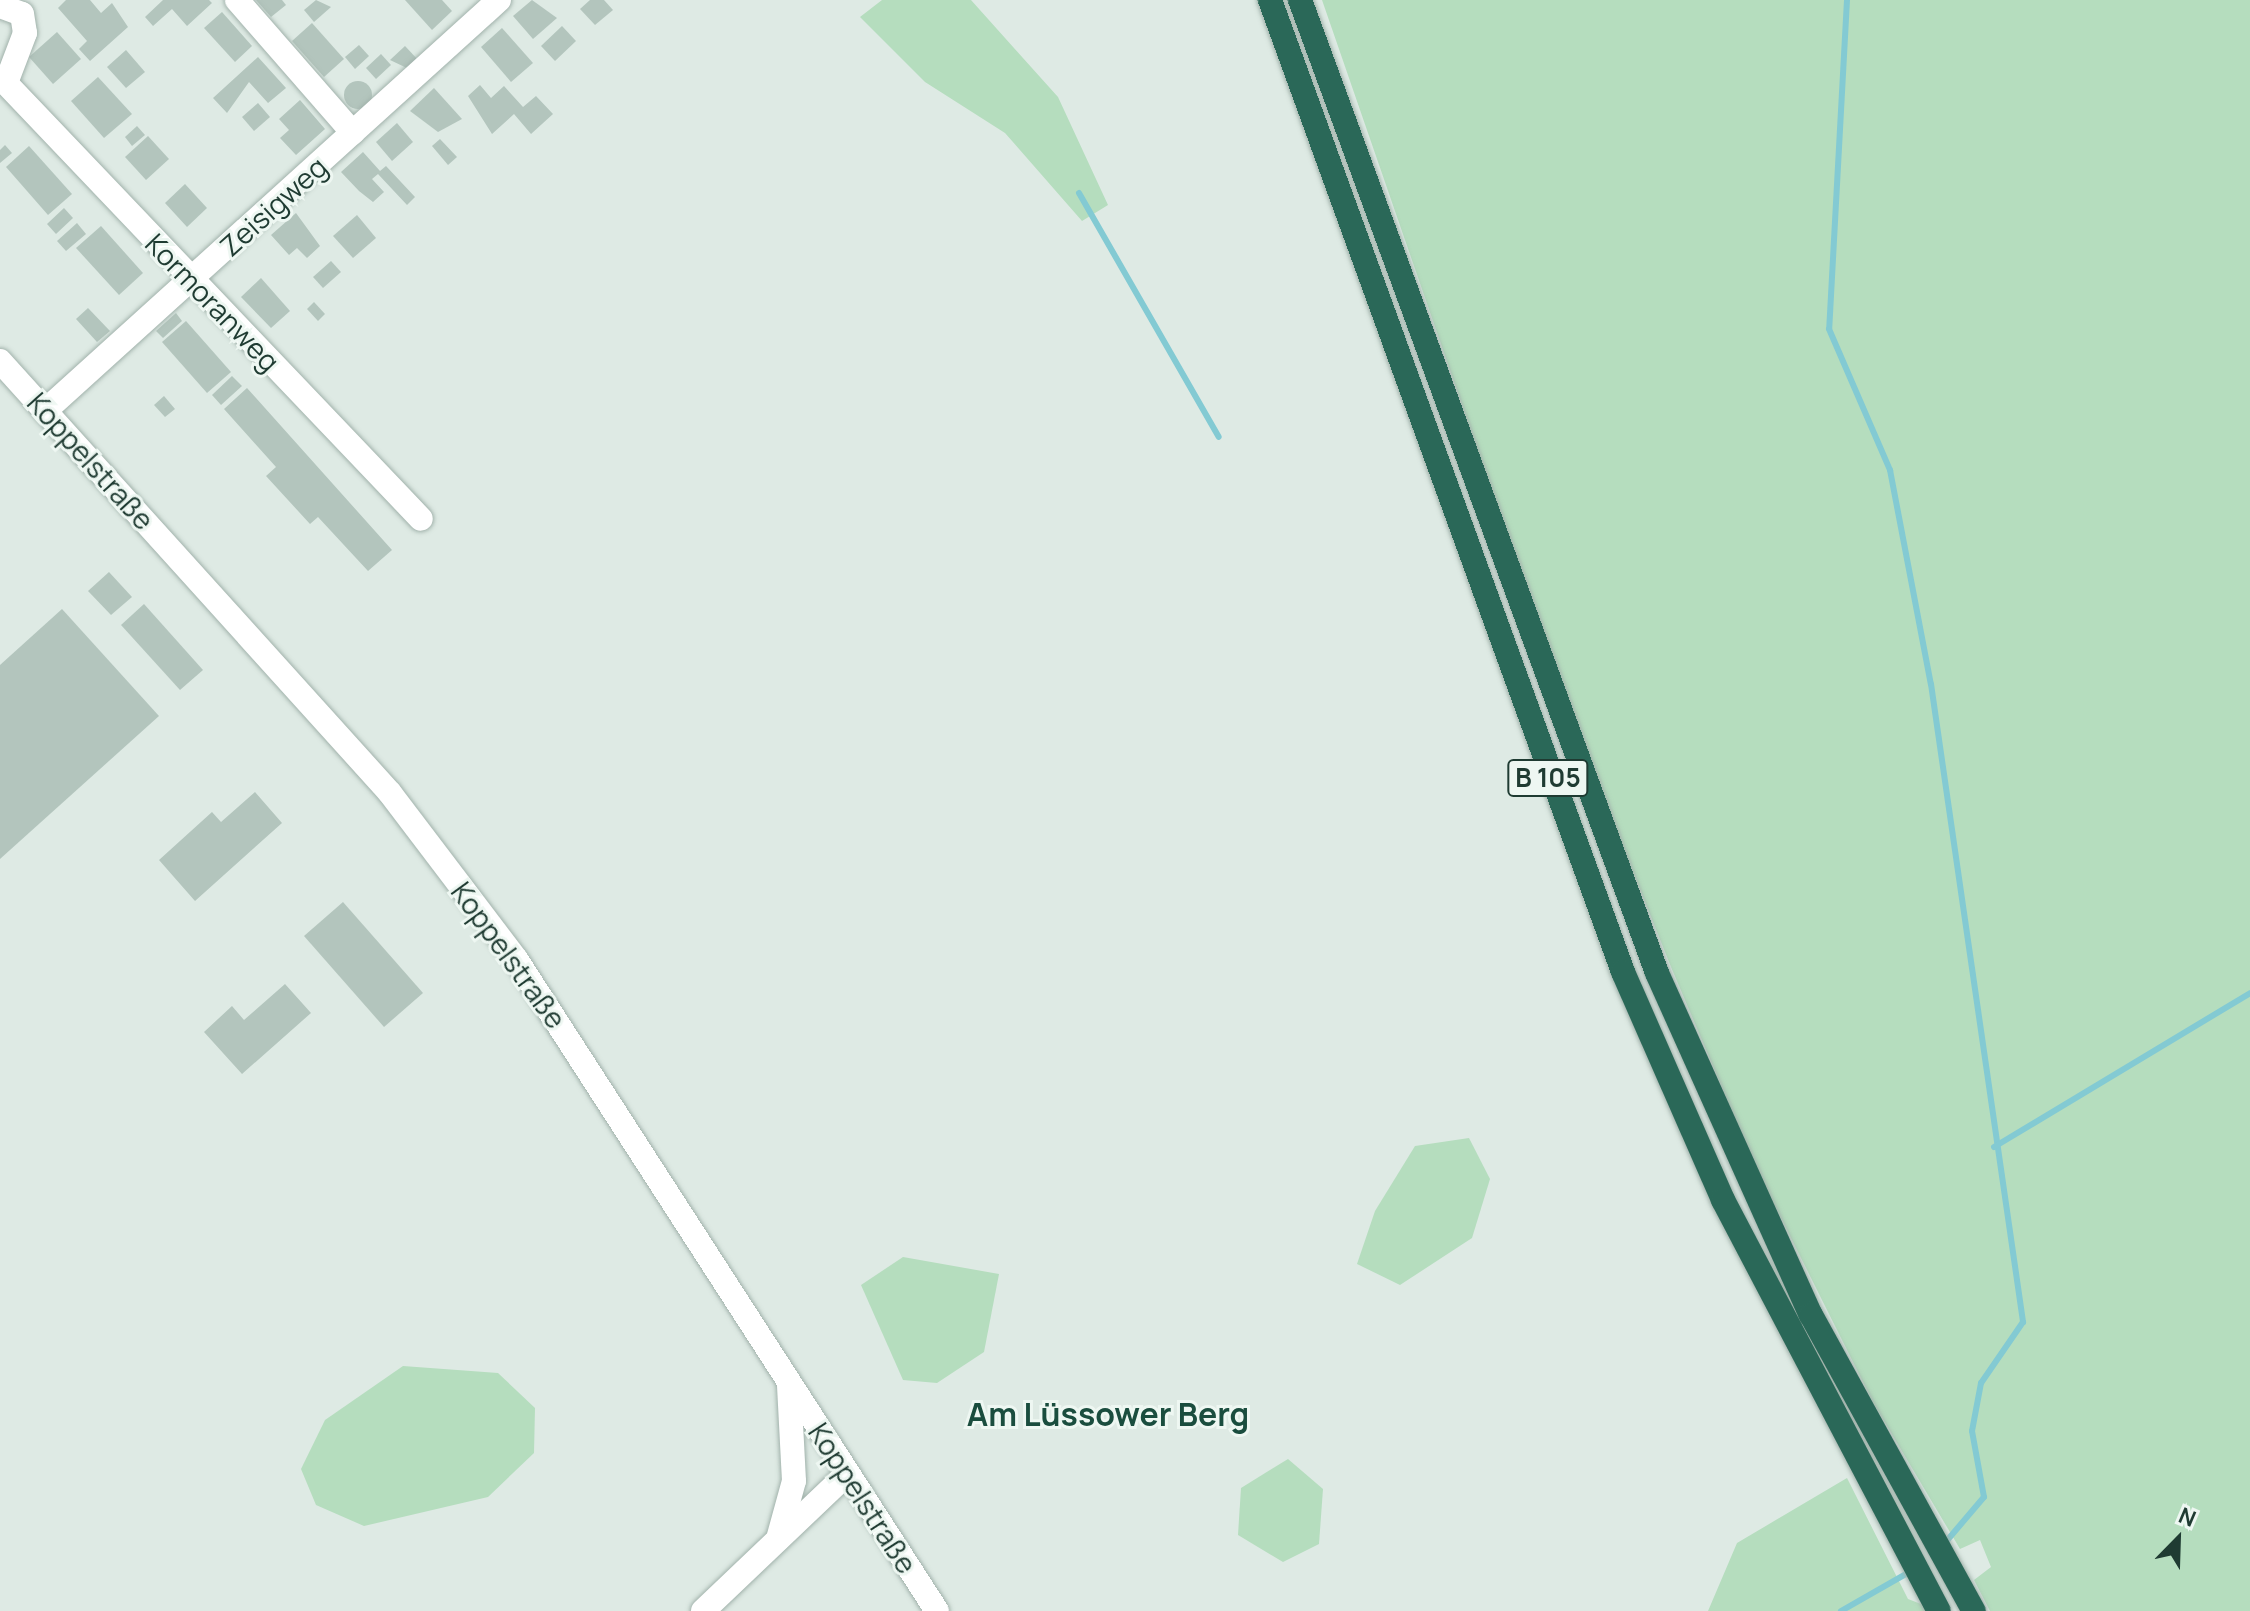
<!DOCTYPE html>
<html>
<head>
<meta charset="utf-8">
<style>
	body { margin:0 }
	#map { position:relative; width:2250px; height:1611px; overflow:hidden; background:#deeae4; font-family:Manrope,sans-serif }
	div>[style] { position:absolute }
	.green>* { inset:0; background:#b5ddbe }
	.stream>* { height:6px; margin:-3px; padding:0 3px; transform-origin:3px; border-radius:3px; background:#83cad3 }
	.building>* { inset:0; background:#b3c5bd }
	.round { border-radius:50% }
	.roads { filter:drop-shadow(0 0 2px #a1b2ab) drop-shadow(0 0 2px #a1b2ab) }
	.street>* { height:24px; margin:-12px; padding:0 12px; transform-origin:12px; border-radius:12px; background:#fff }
	.secondary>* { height:24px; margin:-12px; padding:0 12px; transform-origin:12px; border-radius:12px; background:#fff }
	.highway>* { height:24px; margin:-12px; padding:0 12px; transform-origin:12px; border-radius:12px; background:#2a6858 }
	span { translate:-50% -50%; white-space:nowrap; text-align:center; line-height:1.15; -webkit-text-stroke:6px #eef7f2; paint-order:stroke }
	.shield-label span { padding:2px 6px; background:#eef7f2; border:2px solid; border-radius:6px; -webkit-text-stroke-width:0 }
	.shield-label { font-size:26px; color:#1f3b32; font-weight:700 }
	.street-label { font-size:28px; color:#1f3b32 }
	.quarter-label { font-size:32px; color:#1a4d3e; font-weight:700 }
	.north { position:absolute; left:2138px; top:1499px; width:80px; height:80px; -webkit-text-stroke:6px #eef7f2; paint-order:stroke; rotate:23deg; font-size:22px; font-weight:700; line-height:32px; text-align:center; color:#1f3b32 }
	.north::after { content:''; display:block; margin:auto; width:28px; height:36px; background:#1f3b32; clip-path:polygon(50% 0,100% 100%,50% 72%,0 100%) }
</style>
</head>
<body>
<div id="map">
	<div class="green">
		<i style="clip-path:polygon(882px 0,971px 0,1058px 97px,1108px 205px,1082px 221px,1005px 133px,925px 82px,860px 17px)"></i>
		<i style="clip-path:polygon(1322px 0,2250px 0,2250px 1611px,1990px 1611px,1974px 1580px,1991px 1567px,1980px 1540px,1960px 1549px,1874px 1404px,1757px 1170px,1671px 967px,1561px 691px)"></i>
		<i style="clip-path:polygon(1469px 1138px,1490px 1179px,1472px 1238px,1400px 1285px,1357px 1264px,1375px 1211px,1415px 1146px)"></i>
		<i style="clip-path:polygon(903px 1257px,999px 1274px,984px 1352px,937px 1383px,903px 1380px,861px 1285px)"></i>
		<i style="clip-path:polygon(403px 1366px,498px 1373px,535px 1408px,534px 1453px,488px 1497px,364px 1526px,316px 1505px,301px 1469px,325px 1420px)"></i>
		<i style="clip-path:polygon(1288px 1459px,1323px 1489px,1319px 1544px,1283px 1562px,1238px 1535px,1241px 1488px)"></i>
		<i style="clip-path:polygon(1847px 1478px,1908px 1599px,1939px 1611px,1708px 1611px,1737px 1543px)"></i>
	</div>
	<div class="stream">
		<i style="left:1847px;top:0;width:329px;rotate:93.1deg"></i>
		<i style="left:1829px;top:329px;width:154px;rotate:66.6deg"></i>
		<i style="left:1890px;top:470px;width:218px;rotate:79.2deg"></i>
		<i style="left:1931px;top:684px;width:645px;rotate:81.79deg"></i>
		<i style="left:2023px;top:1322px;width:74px;rotate:124.5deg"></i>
		<i style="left:1981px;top:1383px;width:49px;rotate:100.6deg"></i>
		<i style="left:1972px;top:1431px;width:67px;rotate:79.7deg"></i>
		<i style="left:1984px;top:1497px;width:62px;rotate:130.4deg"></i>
		<i style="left:1079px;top:193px;width:281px;rotate:60.2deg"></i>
		<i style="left:1994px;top:1147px;width:299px;rotate:-31deg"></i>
		<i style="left:1841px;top:1611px;width:81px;rotate:-29.7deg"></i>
	</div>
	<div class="building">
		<i style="clip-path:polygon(66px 0,90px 0,101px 13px,112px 3px,128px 27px,90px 61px,79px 49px,87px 41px,58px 8px)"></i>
		<i style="clip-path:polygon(163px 0,209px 0,212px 3px,187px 26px,172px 9px,153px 26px,145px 17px)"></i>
		<i style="clip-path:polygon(256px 0,282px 0,286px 5px,271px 17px)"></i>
		<i style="clip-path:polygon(316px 0,331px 7px,314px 22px,304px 10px)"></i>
		<i style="clip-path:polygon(405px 0,442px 0,452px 11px,432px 30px)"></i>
		<i style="clip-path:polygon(532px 0,557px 18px,533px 39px,513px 16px)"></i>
		<i style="clip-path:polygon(590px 0,604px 0,613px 10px,595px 25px,580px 9px)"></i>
		<i style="clip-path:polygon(222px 12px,252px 46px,235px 62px,204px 28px)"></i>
		<i style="clip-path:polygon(312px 23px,344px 59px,324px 77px,292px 41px)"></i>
		<i style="clip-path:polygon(562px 26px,576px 41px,555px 61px,541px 46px)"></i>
		<i style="clip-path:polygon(502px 28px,533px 63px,511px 82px,481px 47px)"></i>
		<i style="clip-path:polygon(57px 32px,81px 59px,53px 84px,29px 57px)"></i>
		<i style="clip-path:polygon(359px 45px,369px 56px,355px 69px,345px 57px)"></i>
		<i style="clip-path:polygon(405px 46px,419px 61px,409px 69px,390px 60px)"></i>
		<i style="clip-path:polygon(126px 50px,145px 72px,126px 88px,107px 67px)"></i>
		<i style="clip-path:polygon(381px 54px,391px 65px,376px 79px,366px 68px)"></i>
		<i style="clip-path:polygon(258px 57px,286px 88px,268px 103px,249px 82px,227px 113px,213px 98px)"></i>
		<i style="clip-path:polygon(98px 77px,132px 114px,104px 138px,71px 101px)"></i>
		<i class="round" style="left:344px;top:81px;width:28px;height:28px"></i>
		<i style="clip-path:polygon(480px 85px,491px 98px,504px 86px,523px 107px,536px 96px,553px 114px,531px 134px,514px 114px,492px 134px,468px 96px)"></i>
		<i style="clip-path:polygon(434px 88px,462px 119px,438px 132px,410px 111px)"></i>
		<i style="clip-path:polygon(300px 100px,325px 129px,296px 155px,280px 138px,289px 130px,279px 119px)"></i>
		<i style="clip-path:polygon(258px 103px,270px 117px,254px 131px,242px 117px)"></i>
		<i style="clip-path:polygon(397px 123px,413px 142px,392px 161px,376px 142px)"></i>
		<i style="clip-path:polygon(137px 126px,145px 135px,132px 146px,125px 137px)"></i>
		<i style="clip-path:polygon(148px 136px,169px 159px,146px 180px,125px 157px)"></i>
		<i style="clip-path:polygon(440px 139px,457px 157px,448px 165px,432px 146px)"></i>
		<i style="clip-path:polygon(5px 145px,12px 153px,0 163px,0 150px)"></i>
		<i style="clip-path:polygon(29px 146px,72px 194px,48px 215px,6px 167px)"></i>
		<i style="clip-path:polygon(363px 152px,380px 171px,386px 166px,415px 197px,407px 205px,378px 174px,372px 179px,384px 192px,373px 202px,359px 191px,341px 172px)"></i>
		<i style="clip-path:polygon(185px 184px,207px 208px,187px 227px,165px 203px)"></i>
		<i style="clip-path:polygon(64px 208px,73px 218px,56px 234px,47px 224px)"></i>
		<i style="clip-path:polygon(296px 213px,320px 246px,307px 258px,297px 248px,289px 255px,271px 235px)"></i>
		<i style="clip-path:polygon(357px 215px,376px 238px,353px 258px,333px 236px)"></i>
		<i style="clip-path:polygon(77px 223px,86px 234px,66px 251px,57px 241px)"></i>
		<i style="clip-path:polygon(101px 226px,143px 273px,119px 295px,76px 248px)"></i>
		<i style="clip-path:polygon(331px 261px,341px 272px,323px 288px,313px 277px)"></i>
		<i style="clip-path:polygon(261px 278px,290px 311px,271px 328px,241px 297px)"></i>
		<i style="clip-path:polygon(314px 302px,325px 314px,318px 321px,307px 309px)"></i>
		<i style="clip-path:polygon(88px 308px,110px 331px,97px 342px,76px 319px)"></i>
		<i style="clip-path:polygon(176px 313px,182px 321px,163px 338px,156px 331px)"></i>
		<i style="clip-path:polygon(186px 321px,231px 372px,207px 393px,162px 342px)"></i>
		<i style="clip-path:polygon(232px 376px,242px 386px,221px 405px,212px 395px)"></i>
		<i style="clip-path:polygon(247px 388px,392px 550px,368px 571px,318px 517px,310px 524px,266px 476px,276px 467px,224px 409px)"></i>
		<i style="clip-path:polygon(164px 396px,175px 409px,165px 417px,154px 405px)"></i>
		<i style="clip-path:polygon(109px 572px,132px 597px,111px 615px,88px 591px)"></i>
		<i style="clip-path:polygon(144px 604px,203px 670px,180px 690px,121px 625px)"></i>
		<i style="clip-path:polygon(62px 609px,159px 716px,0 859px,0 665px)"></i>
		<i style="clip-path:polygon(255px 792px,282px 823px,195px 901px,159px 860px,212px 812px,221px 822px)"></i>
		<i style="clip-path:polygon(343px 902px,423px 993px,384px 1027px,304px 936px)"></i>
		<i style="clip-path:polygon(285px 984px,311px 1013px,242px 1074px,204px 1032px,232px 1006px,244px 1020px)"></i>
	</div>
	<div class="roads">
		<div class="street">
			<i style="left:237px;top:0;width:176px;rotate:48.9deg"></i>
			<i style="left:0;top:6px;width:23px;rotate:20deg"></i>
			<i style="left:22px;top:14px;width:19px;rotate:81deg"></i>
			<i style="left:25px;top:33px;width:53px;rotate:110.8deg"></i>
			<i style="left:0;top:77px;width:610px;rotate:46.39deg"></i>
			<i style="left:46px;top:410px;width:611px;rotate:-42.15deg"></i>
			<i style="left:778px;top:1539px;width:60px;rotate:-74.6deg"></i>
			<i style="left:794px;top:1481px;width:96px;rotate:-93deg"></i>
			<i style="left:703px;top:1611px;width:199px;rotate:-43.6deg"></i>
		</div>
		<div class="secondary">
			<i style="left:0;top:361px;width:582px;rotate:47.92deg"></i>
			<i style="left:390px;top:793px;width:208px;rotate:52.8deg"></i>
			<i style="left:516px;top:959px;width:776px;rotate:57.15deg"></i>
		</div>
		<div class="highway">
			<i style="left:1270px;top:0;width:1034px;rotate:70.04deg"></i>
			<i style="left:1623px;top:972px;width:249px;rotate:66.3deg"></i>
			<i style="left:1723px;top:1200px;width:464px;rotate:62.3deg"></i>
			<i style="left:1300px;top:0;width:1036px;rotate:69.85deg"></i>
			<i style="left:1657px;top:973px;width:375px;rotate:65.8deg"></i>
			<i style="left:1811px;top:1315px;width:338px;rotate:61.2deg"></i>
		</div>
	</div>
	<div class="shield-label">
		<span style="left:1548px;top:778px">B 105</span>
	</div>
	<div class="street-label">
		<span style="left:273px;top:206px;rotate:-42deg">Zeisigweg</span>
		<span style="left:213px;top:302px;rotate:46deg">Kormoranweg</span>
		<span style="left:91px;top:461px;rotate:48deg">Koppelstraße</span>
		<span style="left:509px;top:955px;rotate:54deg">Koppelstraße</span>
		<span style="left:863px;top:1498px;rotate:57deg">Koppelstraße</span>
	</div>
	<div class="quarter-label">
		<span style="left:1108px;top:1414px">Am Lüssower Berg</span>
	</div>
	<div class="north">N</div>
</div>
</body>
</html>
